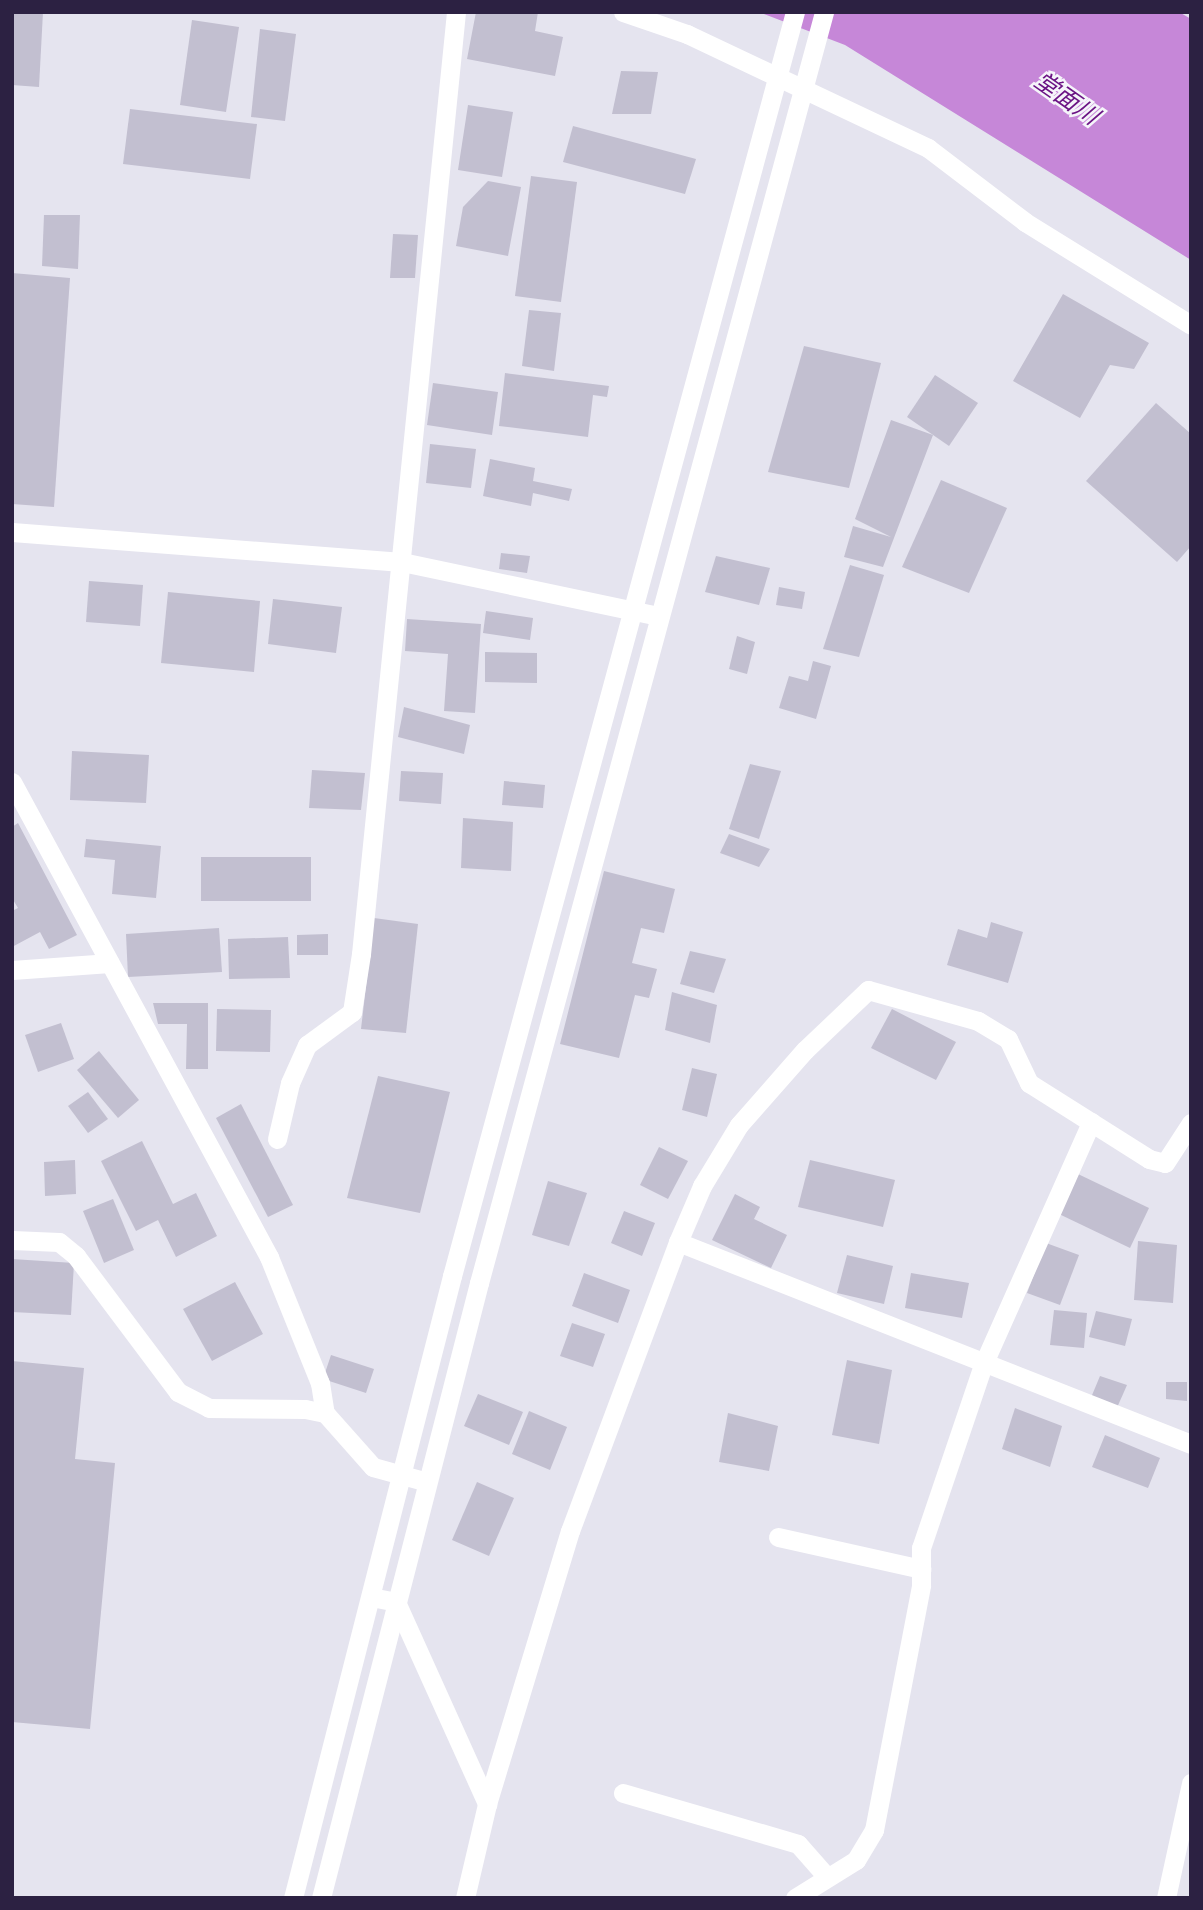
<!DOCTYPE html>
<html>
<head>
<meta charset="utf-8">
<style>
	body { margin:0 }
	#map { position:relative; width:1203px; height:1910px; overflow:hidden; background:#e5e4ef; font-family:"Fira Sans Condensed","Noto Sans JP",sans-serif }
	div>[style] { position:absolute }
	.water>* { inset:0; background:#c687d8 }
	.building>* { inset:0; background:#c2bfd0 }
	.minor>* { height:19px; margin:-9.5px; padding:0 9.5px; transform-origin:9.5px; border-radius:9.5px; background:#fff }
	.tertiary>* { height:19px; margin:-9.5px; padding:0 9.5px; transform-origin:9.5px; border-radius:9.5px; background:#fff }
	span { translate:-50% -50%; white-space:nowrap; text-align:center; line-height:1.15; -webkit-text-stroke:5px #f5f5fa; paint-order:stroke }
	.water-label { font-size:24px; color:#6c1585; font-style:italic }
	.frame { position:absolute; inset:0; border:14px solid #2c2142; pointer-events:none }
</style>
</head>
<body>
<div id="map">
	<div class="water">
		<i style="clip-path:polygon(759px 12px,1179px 12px,1191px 19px,1191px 260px,845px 45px)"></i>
	</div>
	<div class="building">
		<i style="clip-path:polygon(12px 12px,43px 12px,39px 87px,12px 85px)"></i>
		<i style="clip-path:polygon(476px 12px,538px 12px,535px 31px,563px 37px,555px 76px,467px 59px)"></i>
		<i style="clip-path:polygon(192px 20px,239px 27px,226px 112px,180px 105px)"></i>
		<i style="clip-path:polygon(260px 29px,296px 34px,285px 121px,251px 117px)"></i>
		<i style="clip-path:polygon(621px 71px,658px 72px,651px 114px,612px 114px)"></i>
		<i style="clip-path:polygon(468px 105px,513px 112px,502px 177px,458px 170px)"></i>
		<i style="clip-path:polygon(130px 109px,257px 124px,250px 179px,123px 164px)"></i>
		<i style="clip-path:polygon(573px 126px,696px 159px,685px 194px,563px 162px)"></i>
		<i style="clip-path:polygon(531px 176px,577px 182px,561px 302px,515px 296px)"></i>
		<i style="clip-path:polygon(488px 181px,521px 187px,508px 256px,456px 246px,463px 207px)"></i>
		<i style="clip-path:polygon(44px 215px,80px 215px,78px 269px,42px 266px)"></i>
		<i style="clip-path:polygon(393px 234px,418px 235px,415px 278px,390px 278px)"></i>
		<i style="clip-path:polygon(12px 273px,70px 278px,54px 507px,12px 504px)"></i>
		<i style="clip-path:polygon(1063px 294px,1149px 343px,1134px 369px,1110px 365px,1080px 418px,1013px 381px)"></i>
		<i style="clip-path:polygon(529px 310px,561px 313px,554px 371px,522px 366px)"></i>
		<i style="clip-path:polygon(804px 346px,881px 363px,849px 488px,768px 472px)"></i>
		<i style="clip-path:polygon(505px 373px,609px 386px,607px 397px,593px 395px,588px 437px,499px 426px)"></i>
		<i style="clip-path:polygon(935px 375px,978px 403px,949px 446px,907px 417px)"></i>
		<i style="clip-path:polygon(433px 383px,498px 392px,492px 435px,427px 425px)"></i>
		<i style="clip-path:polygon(1156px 403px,1191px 434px,1191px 546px,1177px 562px,1086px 481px)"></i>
		<i style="clip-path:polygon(891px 420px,933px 435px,883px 567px,844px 557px,853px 526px,891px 537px,855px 519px)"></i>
		<i style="clip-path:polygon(430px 444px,476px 449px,471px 488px,426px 483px)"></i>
		<i style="clip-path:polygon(490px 459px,535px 468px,533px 481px,572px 489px,569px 501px,533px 493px,531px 506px,483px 496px)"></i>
		<i style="clip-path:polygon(941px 480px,1007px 508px,969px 593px,902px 567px)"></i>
		<i style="clip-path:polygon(501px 553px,530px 556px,527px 573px,499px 569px)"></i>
		<i style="clip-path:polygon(716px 556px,770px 568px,759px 605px,705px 592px)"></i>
		<i style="clip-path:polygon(850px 565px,884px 575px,859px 657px,823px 649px)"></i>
		<i style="clip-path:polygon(89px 581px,143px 585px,140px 626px,86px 622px)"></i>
		<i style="clip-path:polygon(779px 587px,805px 592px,802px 609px,776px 605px)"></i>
		<i style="clip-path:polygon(168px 592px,260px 601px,254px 672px,161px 663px)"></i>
		<i style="clip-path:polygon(273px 599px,342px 607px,336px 653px,268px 644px)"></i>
		<i style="clip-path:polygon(486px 611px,533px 618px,530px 640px,483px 633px)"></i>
		<i style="clip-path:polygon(407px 619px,481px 624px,475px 713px,444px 711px,448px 654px,405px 651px)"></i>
		<i style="clip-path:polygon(737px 636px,755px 642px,747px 674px,729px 669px)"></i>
		<i style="clip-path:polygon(485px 652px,537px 653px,537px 683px,485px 682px)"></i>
		<i style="clip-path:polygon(813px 661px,831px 666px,816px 719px,779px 708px,789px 676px,808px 681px)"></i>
		<i style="clip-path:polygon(404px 707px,470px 725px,464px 754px,398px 737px)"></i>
		<i style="clip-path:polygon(72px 751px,149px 755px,146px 803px,70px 800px)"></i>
		<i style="clip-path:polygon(750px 764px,781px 771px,759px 839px,729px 829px)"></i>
		<i style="clip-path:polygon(312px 770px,365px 773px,361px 810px,309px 808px)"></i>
		<i style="clip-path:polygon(401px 771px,443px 773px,441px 804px,399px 801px)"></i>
		<i style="clip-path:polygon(504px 781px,545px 785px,543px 808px,502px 805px)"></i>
		<i style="clip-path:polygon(463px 818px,513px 822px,511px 871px,461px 868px)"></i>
		<i style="clip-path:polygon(18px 823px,77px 935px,49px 949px,40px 932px,12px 947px,12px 911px,18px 908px,12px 898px,12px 827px)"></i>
		<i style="clip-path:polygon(729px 834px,770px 849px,759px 867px,720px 853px)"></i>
		<i style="clip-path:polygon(86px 839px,161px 846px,156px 898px,112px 894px,115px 860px,84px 857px)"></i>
		<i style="clip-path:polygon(201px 857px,311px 857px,311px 901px,201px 901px)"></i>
		<i style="clip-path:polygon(604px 871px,675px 889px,664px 933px,641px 928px,632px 963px,657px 969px,649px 998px,635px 995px,619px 1058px,560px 1044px)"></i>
		<i style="clip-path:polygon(374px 918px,418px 924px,406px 1033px,361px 1029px)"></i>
		<i style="clip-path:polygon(991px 922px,1023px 932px,1008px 983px,947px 965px,958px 929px,987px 938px)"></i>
		<i style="clip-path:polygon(219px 928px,222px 972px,128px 977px,126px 934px)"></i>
		<i style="clip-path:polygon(328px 934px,328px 955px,297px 955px,297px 935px)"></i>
		<i style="clip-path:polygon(288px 937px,290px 978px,229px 979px,228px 939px)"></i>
		<i style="clip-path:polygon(690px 951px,726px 959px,714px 993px,680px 984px)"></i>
		<i style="clip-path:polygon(672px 992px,717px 1005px,710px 1043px,665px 1030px)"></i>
		<i style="clip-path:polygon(153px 1003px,208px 1003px,208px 1069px,186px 1069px,187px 1024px,158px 1024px)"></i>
		<i style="clip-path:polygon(217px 1009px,271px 1010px,270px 1052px,216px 1051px)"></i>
		<i style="clip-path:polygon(892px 1009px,956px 1042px,936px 1080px,871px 1048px)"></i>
		<i style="clip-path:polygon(61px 1023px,74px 1059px,38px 1072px,25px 1035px)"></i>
		<i style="clip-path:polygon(99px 1051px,139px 1100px,118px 1118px,77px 1070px)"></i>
		<i style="clip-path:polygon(692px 1068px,717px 1074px,707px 1117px,682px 1110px)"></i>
		<i style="clip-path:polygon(378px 1076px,450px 1092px,420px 1213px,347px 1198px)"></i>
		<i style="clip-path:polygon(88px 1092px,108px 1119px,88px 1133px,68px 1106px)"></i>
		<i style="clip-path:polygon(241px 1104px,293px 1205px,268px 1217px,216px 1118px)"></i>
		<i style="clip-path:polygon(142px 1141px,173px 1204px,196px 1193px,217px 1236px,176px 1257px,158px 1220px,136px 1231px,101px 1161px)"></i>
		<i style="clip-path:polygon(659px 1147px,688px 1161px,668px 1199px,640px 1185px)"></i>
		<i style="clip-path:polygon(75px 1160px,76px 1194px,45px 1196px,44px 1162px)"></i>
		<i style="clip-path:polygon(810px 1160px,895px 1180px,883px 1227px,798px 1207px)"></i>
		<i style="clip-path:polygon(1078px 1174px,1149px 1208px,1130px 1248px,1059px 1214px)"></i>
		<i style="clip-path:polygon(548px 1181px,587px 1193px,569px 1246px,532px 1235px)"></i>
		<i style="clip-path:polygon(735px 1194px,760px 1207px,754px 1219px,787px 1235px,771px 1268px,712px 1240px)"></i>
		<i style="clip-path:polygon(113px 1199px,134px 1250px,104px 1263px,83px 1211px)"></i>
		<i style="clip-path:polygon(624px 1211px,655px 1223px,642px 1256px,611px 1243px)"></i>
		<i style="clip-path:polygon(1138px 1241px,1177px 1245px,1173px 1303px,1134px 1300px)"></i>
		<i style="clip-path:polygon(1046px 1243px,1079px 1255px,1060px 1305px,1027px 1293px)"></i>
		<i style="clip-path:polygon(847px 1255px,893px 1266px,884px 1304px,837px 1293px)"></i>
		<i style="clip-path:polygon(12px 1259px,74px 1263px,71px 1315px,12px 1312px)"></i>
		<i style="clip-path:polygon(584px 1273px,630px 1290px,618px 1323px,572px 1306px)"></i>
		<i style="clip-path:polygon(911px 1273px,969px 1283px,962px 1318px,905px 1308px)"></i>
		<i style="clip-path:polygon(235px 1282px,263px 1334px,212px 1361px,183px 1309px)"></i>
		<i style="clip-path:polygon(1054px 1310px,1087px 1313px,1084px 1348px,1050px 1345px)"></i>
		<i style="clip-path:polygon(1096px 1311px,1132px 1319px,1125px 1346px,1089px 1337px)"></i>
		<i style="clip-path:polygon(572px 1323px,605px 1334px,593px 1367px,560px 1356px)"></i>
		<i style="clip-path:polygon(331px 1355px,374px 1369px,366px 1393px,323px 1379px)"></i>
		<i style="clip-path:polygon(847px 1360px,892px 1370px,879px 1444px,832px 1435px)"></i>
		<i style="clip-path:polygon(12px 1361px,84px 1368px,75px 1459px,115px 1463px,90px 1729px,12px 1722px)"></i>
		<i style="clip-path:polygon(1100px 1376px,1127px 1385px,1116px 1410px,1090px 1400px)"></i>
		<i style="clip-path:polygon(1166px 1382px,1187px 1382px,1187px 1401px,1166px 1399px)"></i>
		<i style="clip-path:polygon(478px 1394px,523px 1412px,509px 1445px,464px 1426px)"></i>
		<i style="clip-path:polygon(1015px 1408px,1062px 1426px,1050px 1467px,1002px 1449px)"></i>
		<i style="clip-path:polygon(529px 1411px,567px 1427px,550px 1470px,512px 1454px)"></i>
		<i style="clip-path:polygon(728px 1413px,778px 1426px,769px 1471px,719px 1462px)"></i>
		<i style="clip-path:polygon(1105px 1435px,1160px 1458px,1148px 1488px,1092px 1467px)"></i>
		<i style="clip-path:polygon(477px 1482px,514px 1498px,489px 1556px,452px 1540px)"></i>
	</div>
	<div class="minor">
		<i style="left:623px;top:12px;width:68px;rotate:19deg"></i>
		<i style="left:687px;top:34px;width:267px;rotate:25.3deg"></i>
		<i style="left:928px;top:148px;width:122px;rotate:37.3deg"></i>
		<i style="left:1025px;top:222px;width:195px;rotate:31.8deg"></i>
		<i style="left:12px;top:532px;width:391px;rotate:4.4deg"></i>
		<i style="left:402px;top:562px;width:262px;rotate:11.9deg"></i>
		<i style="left:12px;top:782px;width:540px;rotate:61.58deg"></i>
		<i style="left:269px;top:1257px;width:136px;rotate:68deg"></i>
		<i style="left:320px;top:1383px;width:30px;rotate:81deg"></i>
		<i style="left:325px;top:1413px;width:72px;rotate:48.4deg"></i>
		<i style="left:373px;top:1467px;width:56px;rotate:15.5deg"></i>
		<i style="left:12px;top:970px;width:98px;rotate:-4.1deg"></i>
		<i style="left:277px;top:1139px;width:57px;rotate:-76.9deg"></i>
		<i style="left:290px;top:1083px;width:42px;rotate:-65.9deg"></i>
		<i style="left:307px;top:1045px;width:56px;rotate:-36.3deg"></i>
		<i style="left:352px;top:1012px;width:59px;rotate:-81.2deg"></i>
		<i style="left:361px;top:954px;width:947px;rotate:-84.24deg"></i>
		<i style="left:12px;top:1240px;width:47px;rotate:2.4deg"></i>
		<i style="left:59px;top:1242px;width:22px;rotate:39deg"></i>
		<i style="left:76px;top:1256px;width:170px;rotate:53.1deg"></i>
		<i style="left:178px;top:1392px;width:35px;rotate:27deg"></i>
		<i style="left:209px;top:1408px;width:96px;rotate:0.6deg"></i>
		<i style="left:305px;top:1409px;width:20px;rotate:11deg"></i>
		<i style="left:678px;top:1242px;width:551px;rotate:21.49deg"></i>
		<i style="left:778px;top:1537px;width:147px;rotate:12.6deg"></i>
		<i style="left:371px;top:1597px;width:25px;rotate:11deg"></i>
		<i style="left:396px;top:1602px;width:222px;rotate:65.7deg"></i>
		<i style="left:623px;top:1793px;width:182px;rotate:16.2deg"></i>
		<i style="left:798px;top:1844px;width:44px;rotate:48.7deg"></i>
		<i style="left:465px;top:1898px;width:97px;rotate:-76.8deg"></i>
		<i style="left:487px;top:1804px;width:285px;rotate:-73.1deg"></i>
		<i style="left:570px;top:1531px;width:309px;rotate:-69.5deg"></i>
		<i style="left:678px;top:1242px;width:61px;rotate:-66.8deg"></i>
		<i style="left:702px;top:1186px;width:71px;rotate:-58.8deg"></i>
		<i style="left:739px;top:1125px;width:100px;rotate:-48.7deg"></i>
		<i style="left:805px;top:1050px;width:87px;rotate:-43.6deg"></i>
		<i style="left:868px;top:990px;width:114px;rotate:15.7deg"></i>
		<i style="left:978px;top:1021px;width:35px;rotate:31deg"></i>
		<i style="left:1008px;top:1039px;width:49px;rotate:64.5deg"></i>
		<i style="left:1029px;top:1083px;width:142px;rotate:32.3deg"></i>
		<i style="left:1149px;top:1159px;width:16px;rotate:14deg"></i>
		<i style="left:1165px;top:1163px;width:48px;rotate:-57deg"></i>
		<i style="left:795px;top:1898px;width:72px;rotate:-31.9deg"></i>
		<i style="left:856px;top:1860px;width:35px;rotate:-59deg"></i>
		<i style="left:874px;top:1830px;width:249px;rotate:-79.1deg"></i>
		<i style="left:921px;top:1585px;width:37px;rotate:-90deg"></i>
		<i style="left:921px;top:1548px;width:193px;rotate:-71.3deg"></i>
		<i style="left:983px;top:1365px;width:266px;rotate:-66deg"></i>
		<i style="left:1166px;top:1898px;width:118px;rotate:-77.7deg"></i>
	</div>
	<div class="tertiary">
		<i style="left:293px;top:1898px;width:642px;rotate:-75.66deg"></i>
		<i style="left:452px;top:1276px;width:1310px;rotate:-74.82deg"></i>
		<i style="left:321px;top:1898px;width:635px;rotate:-75.59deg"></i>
		<i style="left:479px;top:1283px;width:1317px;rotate:-74.81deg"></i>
	</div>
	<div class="water-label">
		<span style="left:1066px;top:99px;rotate:35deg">堂面川</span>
	</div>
	<div class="frame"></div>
</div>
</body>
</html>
